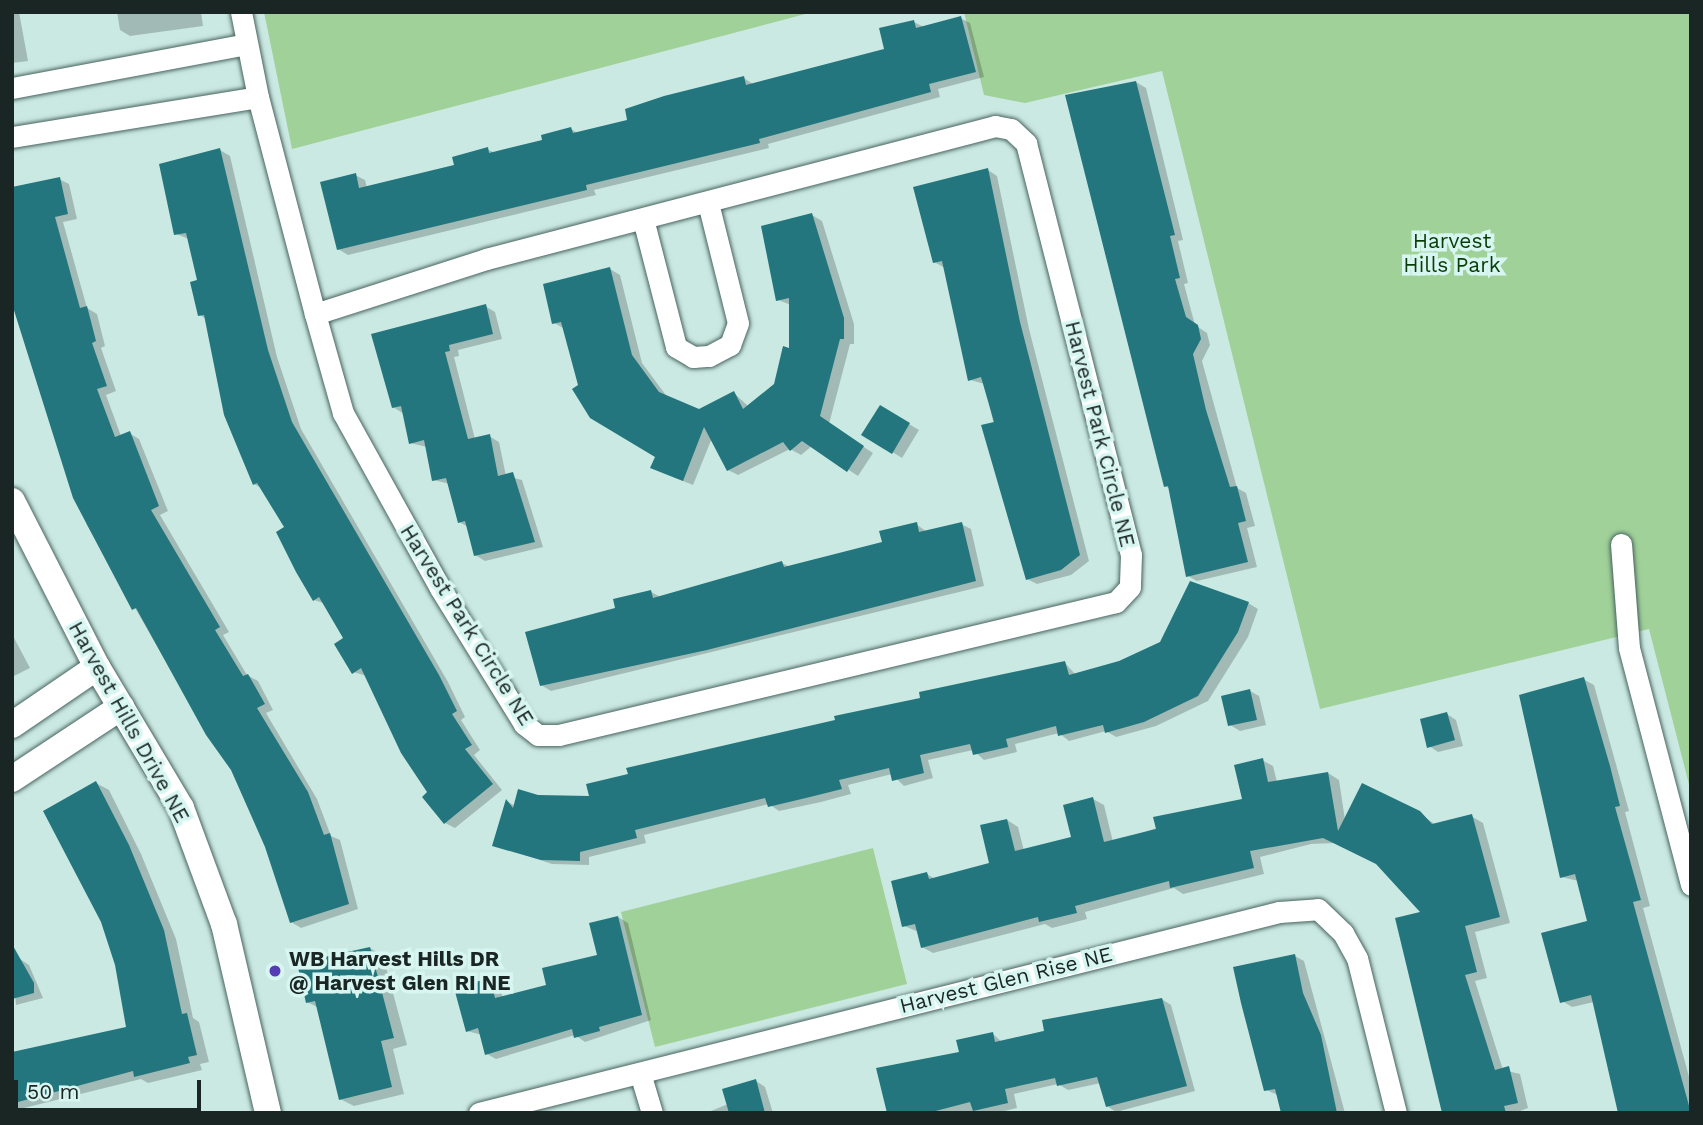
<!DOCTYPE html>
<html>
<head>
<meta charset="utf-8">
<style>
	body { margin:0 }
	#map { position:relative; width:1703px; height:1125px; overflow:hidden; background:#cbe9e3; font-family:"Work Sans",sans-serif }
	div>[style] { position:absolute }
	.green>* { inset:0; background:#a0d199 }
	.shadow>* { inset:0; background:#0003 }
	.building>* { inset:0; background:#23767d }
	.roads { filter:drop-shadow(0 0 2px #49645f) drop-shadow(0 0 2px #49645f) }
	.minor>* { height:21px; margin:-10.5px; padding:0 10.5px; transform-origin:10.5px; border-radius:10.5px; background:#fff }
	.tertiary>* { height:26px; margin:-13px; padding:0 13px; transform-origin:13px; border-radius:13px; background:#fff }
	.dots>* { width:19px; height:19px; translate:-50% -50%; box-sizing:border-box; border:4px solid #d8f6f1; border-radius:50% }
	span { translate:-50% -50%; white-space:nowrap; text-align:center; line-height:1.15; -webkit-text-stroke:7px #d8f6f1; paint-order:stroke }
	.park-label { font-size:21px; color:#083e04 }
	.street-label { font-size:21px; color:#1a2624 }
	.poi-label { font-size:21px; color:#1a2624; font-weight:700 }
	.left { translate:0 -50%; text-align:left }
	.frame { position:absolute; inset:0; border:14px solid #1a2624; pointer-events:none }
	.scale { position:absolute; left:14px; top:1080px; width:187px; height:32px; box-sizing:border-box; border:4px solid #1a2624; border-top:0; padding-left:9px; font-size:21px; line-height:24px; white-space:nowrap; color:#1a2624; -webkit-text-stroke:5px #d8f6f1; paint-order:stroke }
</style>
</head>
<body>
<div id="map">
	<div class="green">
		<i style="clip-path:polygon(264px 12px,813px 12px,292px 149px)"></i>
		<i style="clip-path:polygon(964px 12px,1691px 12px,1691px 792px,1649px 629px,1320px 709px,1162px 71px,1025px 103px,984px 95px)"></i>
		<i style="clip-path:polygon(873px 848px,907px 984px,655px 1047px,621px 912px)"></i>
	</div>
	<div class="shadow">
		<i style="clip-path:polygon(12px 12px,19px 12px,28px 61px,12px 63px)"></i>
		<i style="clip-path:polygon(117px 12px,201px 12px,203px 26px,130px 36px,120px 30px)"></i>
		<i style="clip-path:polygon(960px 18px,970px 23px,984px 77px,938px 89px,940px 97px,768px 144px,769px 148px,594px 190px,596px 195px,348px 255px,338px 249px,355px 175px,365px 180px,367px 188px,457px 167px,487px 149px,495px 153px,544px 142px,571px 129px,579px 134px,629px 121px,744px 78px,753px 84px,886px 50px,914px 22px,924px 27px)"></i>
		<i style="clip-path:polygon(1136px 82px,1146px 88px,1183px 240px,1178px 241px,1188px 283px,1184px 284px,1195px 325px,1207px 333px,1210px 345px,1202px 361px,1237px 488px,1246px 493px,1255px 526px,1247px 528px,1257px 567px,1197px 581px,1188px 576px,1170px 489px,1165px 486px)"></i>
		<i style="clip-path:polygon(220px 150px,230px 156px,277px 357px,301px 429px,448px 682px,465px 717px,461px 720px,480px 750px,474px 755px,502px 790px,455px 828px,445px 823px,367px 676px,353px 672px,346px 639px,326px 604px,314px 600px,287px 527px,263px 489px,254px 484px,226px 416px,206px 319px,200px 315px,199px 281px,189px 239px,176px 234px)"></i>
		<i style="clip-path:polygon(988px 170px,997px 176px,1029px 329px,1089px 561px,1071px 575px,1037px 584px,1027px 579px,985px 384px,970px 380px,945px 268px,934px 262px)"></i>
		<i style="clip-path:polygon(59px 179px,69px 184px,77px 219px,63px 222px,87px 308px,97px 314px,105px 346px,101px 348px,116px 391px,106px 395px,121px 436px,129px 433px,139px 439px,168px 511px,160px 515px,229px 632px,223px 635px,247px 675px,258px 681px,273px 710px,266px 713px,317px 799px,331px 836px,340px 840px,358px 909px,301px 928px,291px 922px,267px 847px,233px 769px,208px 734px,87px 525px,48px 414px,12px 286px)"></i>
		<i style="clip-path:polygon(812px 215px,822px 221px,854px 324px,854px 344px,850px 344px,829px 424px,873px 453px,858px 476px,812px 446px,801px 455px,790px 449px,738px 475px,728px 470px,712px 438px,693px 485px,663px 473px,657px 457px,580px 386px,565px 329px,554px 323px,610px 269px,620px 275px,642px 363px,668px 398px,699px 411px,734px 393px,749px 407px,775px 385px,791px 350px,791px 305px,778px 300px)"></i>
		<i style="clip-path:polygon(485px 306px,495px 312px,502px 339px,458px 350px,459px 356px,454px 357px,475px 439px,489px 436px,499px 442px,506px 476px,522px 480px,543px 547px,485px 561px,475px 555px,468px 527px,459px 522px,450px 484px,433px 480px,427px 447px,410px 443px,404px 414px,393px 407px,373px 335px)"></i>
		<i style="clip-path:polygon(880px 407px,919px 430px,902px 458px,863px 434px)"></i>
		<i style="clip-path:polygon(916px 524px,927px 532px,961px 524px,971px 529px,984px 586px,551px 691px,541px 685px,617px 609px,651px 592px,661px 597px,782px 563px,790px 567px,884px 543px)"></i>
		<i style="clip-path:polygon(1248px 603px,1258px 609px,1248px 637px,1208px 701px,1156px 726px,1116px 737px,1106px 731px,1069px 741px,1059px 733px,1015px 744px,1017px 752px,984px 760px,973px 750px,928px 760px,933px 778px,904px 786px,892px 774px,848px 785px,851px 794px,821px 802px,779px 811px,769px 804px,644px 835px,646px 843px,589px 857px,589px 865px,552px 864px,494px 845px,507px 801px,515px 806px,538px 797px,592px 798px,922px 699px,1065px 663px,1076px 675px,1119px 663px)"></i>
		<i style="clip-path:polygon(12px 634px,30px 668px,12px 677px)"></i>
		<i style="clip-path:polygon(1583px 679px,1594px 685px,1629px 811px,1625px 812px,1650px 906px,1643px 908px,1691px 1084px,1691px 1113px,1594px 1002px,1572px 1007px,1562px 1001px,1589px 922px,1579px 881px,1561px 877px)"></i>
		<i style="clip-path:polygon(1250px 691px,1259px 696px,1266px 725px,1240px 731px,1230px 725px)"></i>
		<i style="clip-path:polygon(1447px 714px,1456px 720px,1463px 746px,1438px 752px,1429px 746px)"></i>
		<i style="clip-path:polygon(1262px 760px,1273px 766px,1277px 782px,1328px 773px,1339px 780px,1345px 820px,1419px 813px,1436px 825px,1471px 816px,1483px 823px,1510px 923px,1475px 932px,1487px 978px,1475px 981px,1503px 1070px,1520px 1074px,1528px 1108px,1515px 1113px,1445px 1113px,1423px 913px,1379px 865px,1336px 843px,1311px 844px,1260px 857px,1264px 874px,1183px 894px,1174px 888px,1085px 912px,1087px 919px,1052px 928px,1045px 924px,933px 953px,922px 947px,919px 932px,904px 926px,927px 874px,935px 879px,991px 864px,1007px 820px,1018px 827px,1024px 851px,1073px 838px,1093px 799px,1104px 805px,1113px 842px,1244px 800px)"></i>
		<i style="clip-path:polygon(96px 783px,109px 790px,141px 854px,176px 939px,193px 1018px,199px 1022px,209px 1062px,200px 1064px,202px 1070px,148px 1083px,141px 1079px,12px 1111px,12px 1055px,129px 1029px)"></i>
		<i style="clip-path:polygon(618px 917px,628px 923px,651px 1020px,585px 1042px,575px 1035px,496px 1059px,487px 1054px,482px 1035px,467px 1031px,490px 980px,499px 986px,503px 998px,548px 986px,600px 956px)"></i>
		<i style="clip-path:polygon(370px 948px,383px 956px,407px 1045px,393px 1049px,404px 1094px,354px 1106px,340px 1099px,319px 1008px,307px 1002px)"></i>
		<i style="clip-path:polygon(1295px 956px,1304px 961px,1345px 1113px,1282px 1113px,1278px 1095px,1266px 1090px)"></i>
		<i style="clip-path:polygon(20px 959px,29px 965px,43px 998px,16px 1005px,12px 963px)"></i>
		<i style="clip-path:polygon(1162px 999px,1171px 1005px,1195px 1091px,1116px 1112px,1107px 1106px,1101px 1083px,1068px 1090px,1058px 1084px,1014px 1094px,1017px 1108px,996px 1113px,889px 1113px,992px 1033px,1002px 1042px)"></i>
		<i style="clip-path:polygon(756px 1081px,765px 1087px,773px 1113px,706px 1113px,728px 1104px)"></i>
	</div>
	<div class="building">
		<i style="clip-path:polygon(961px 16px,976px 72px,929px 84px,931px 92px,759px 139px,760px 143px,586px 185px,587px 190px,337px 250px,320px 182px,356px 173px,359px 188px,454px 165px,452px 157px,488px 147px,489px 153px,542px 140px,541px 135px,571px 127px,573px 133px,627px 120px,625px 109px,664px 96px,744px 76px,746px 85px,884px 49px,879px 28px,914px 20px,916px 28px)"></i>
		<i style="clip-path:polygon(1136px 81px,1175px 235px,1170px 236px,1180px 278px,1175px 279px,1186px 317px,1198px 325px,1201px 339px,1193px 354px,1206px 410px,1230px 487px,1237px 486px,1246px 521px,1238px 523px,1248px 562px,1186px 577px,1168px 486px,1164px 487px,1065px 95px)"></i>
		<i style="clip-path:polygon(220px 148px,268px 350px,292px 422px,439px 675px,457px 711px,452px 714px,472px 745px,465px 749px,493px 784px,444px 824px,422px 797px,427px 792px,401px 753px,361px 668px,352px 674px,334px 644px,343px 638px,319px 597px,313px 601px,296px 572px,276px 532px,284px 527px,257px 483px,253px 485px,224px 415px,204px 315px,198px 316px,190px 282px,197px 280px,186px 233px,174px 235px,159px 164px)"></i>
		<i style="clip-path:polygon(988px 168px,1020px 322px,1080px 555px,1061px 570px,1026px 580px,981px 425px,994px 422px,981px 377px,968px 381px,942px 261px,933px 263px,913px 187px)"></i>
		<i style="clip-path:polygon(60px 177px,68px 214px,55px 217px,80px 308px,87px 306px,96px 341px,92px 343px,107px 386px,97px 389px,115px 437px,130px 431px,159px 506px,151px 510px,220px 627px,215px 630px,243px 676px,248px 674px,265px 704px,257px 708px,308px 792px,324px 835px,330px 833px,349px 904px,290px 923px,265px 847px,231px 770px,206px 735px,136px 608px,132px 610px,73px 498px,12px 304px,12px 187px)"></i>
		<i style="clip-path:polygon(812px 213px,844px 318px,844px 339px,840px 339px,820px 416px,864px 446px,847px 472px,802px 441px,790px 451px,783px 442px,727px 471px,704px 427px,683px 481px,650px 468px,655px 457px,590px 418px,572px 389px,578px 385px,561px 322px,552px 324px,543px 284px,610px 267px,632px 355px,659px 392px,699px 409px,734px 391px,743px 409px,774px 384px,783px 346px,789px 348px,789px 298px,776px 301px,761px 226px)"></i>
		<i style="clip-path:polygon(486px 304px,493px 334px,449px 345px,450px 351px,445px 352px,468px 439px,490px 434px,498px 476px,513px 472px,535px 542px,474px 556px,465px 521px,458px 523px,446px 478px,432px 481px,424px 440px,409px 444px,401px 406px,392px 408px,371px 334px)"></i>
		<i style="clip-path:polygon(880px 405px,910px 423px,892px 454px,861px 435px)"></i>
		<i style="clip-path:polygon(917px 522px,919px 532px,962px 522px,976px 581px,707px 650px,540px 686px,525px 632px,615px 608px,613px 599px,651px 590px,653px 598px,782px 561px,784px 567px,882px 542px,879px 531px)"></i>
		<i style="clip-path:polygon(1190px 581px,1249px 602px,1238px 632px,1198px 696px,1144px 722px,1105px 733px,1103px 725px,1058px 736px,1056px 726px,1006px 739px,1008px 747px,973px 755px,970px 744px,920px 755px,924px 773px,892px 781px,889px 768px,839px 780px,842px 789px,810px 797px,768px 807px,765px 798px,635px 830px,637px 838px,580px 852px,580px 861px,541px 860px,492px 846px,506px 799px,513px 808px,518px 789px,538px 795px,589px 796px,586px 784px,628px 774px,626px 768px,835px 720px,834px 716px,920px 698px,919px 692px,1065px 661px,1069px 675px,1119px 661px,1160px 642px)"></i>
		<i style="clip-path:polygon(1584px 677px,1610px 766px,1620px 806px,1615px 807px,1641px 900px,1633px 902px,1691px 1113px,1618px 1113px,1591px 995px,1560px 1003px,1541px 933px,1587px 921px,1575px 874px,1560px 878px,1519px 695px)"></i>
		<i style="clip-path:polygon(1250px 689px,1257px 720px,1228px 726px,1221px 696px)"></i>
		<i style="clip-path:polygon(1447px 712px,1455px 740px,1427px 748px,1420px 719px)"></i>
		<i style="clip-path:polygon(1263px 758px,1268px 782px,1328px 772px,1338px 831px,1362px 783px,1420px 811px,1432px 824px,1472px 814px,1500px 917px,1465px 926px,1477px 972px,1465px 975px,1495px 1070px,1509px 1066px,1518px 1103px,1504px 1106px,1506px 1113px,1442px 1113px,1395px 918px,1420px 912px,1376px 864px,1323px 838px,1250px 851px,1254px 868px,1170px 888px,1169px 881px,1075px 906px,1077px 913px,1039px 922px,1038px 917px,921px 948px,915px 924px,902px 927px,891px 881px,927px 872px,929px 879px,989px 863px,980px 825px,1007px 819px,1015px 851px,1071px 837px,1063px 805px,1093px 797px,1104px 842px,1156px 829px,1153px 817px,1242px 799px,1234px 765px)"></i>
		<i style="clip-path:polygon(96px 781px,129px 845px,164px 930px,182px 1014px,187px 1013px,197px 1055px,188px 1057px,190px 1063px,134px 1077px,133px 1071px,18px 1102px,12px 1098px,12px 1052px,126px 1027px,115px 965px,101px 922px,43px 811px)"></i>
		<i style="clip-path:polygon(618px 916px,642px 1015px,599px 1027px,600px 1031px,574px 1038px,572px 1029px,485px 1055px,478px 1028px,466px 1032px,454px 988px,490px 978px,495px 998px,546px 985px,542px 968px,597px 955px,589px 923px)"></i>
		<i style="clip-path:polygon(12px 944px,34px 983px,34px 993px,12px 999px)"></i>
		<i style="clip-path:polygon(370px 947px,394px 1038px,381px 1041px,392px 1087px,339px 1100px,315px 1001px,306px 1003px,297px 963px)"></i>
		<i style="clip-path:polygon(1295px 954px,1303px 993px,1321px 1035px,1337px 1113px,1281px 1113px,1275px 1089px,1264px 1091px,1241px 1003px,1233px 967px)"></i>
		<i style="clip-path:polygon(1162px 998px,1187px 1086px,1106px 1107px,1097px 1077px,1057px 1086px,1055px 1078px,1005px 1089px,1008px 1103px,973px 1111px,970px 1102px,928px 1113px,887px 1113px,876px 1068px,959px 1052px,956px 1040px,993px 1032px,995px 1042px,1044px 1031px,1042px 1020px)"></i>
		<i style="clip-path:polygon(756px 1079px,765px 1113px,729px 1113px,722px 1089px)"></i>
	</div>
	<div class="roads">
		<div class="minor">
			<i style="left:241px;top:12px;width:87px;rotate:78.7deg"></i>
			<i style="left:258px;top:97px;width:224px;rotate:75.3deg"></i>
			<i style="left:315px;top:314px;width:180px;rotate:-17.8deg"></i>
			<i style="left:486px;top:259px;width:526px;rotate:-14.64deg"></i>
			<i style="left:995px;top:126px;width:16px;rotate:11deg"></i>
			<i style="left:1011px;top:129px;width:21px;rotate:43deg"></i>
			<i style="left:1026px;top:143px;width:425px;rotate:75.7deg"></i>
			<i style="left:1131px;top:555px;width:32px;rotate:92deg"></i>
			<i style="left:1130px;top:587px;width:21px;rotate:133deg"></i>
			<i style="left:1116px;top:602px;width:573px;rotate:166.57deg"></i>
			<i style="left:559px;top:735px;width:21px;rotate:180deg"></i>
			<i style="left:538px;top:735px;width:18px;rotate:-142deg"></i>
			<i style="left:524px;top:724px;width:160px;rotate:-121.7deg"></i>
			<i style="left:440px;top:588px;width:200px;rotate:-119deg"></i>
			<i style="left:343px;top:413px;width:103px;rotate:-105.8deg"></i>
			<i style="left:12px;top:88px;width:239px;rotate:-10.6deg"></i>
			<i style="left:12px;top:137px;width:249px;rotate:-9.2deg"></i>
			<i style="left:643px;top:219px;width:132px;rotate:75.5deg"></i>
			<i style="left:676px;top:347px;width:20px;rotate:30deg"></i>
			<i style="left:693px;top:357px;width:16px;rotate:-4deg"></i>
			<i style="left:709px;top:356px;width:24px;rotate:-28deg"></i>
			<i style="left:730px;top:345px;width:23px;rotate:-70deg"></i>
			<i style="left:738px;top:323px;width:124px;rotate:-104deg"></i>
			<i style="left:1621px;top:544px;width:104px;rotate:85.6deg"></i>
			<i style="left:1629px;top:648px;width:245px;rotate:75.3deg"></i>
			<i style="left:640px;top:1073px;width:42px;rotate:73.3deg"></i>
			<i style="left:479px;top:1113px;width:825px;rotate:-14.1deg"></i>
			<i style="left:1279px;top:912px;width:39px;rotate:-4deg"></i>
			<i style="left:1318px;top:909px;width:35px;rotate:44deg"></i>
			<i style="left:1343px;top:933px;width:29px;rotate:61deg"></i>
			<i style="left:1357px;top:958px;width:160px;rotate:75.9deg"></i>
		</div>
		<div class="tertiary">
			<i style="left:12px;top:501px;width:186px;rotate:62.9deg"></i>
			<i style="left:97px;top:667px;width:164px;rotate:59.2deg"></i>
			<i style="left:181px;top:808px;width:124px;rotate:69.7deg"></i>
			<i style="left:224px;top:924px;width:194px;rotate:76.9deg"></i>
			<i style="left:12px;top:725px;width:103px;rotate:-34.3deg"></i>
			<i style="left:12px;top:779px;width:131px;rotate:-33.4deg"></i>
		</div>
	</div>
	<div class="dots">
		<i style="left:275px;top:971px;background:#543cb4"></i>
	</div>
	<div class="park-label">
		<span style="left:1452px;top:253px">Harvest<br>Hills Park</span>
	</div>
	<div class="street-label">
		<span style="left:1100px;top:434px;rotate:76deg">Harvest Park Circle NE</span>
		<span style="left:467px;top:625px;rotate:58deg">Harvest Park Circle NE</span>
		<span style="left:129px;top:722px;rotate:61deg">Harvest Hills Drive NE</span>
		<span style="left:1006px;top:980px;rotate:-14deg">Harvest Glen Rise NE</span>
	</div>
	<div class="poi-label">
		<span class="left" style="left:289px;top:971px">WB Harvest Hills DR<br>@ Harvest Glen RI NE</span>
	</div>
	<div class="frame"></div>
	<div class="scale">50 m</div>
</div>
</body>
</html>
